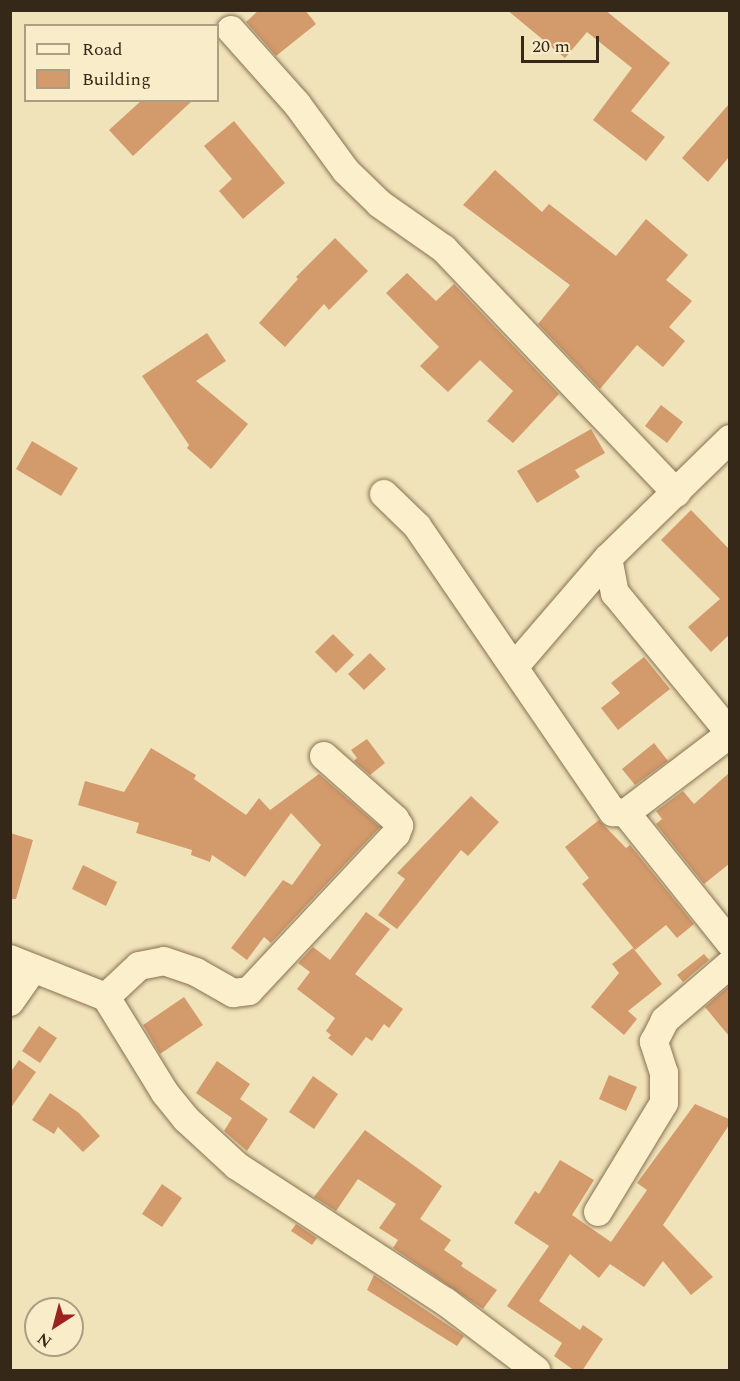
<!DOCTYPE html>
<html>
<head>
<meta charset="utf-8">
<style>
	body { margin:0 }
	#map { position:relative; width:740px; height:1381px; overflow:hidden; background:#f1e3b9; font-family:Spectral,serif }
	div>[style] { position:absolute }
	.building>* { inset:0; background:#d39a6b }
	.roads { filter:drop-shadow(0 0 2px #887152) drop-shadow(0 0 2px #887152) }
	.minor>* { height:28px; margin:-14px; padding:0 14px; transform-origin:14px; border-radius:14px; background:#fcefcc }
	span { translate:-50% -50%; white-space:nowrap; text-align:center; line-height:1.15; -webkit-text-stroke:4.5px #f8ecc9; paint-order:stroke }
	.frame { position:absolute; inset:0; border:12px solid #362819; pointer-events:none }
	.legend { position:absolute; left:24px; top:24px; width:195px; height:78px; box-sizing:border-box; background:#f8ecc9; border:2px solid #aa9e83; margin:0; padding:8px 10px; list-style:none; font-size:18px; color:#362819 }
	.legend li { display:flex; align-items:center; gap:12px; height:30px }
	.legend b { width:30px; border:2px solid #aa9e83 }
	.north { position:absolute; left:24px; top:1297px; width:60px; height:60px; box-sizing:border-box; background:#f8ecc9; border:2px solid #aa9e83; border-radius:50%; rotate:216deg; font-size:16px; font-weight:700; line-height:24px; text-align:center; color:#362819 }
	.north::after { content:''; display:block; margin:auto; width:21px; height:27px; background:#9c221e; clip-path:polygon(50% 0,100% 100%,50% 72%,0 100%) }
	.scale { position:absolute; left:521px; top:36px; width:78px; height:27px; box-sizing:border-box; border:3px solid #362819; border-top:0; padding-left:8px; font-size:18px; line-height:21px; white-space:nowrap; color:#362819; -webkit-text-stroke:4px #f8ecc9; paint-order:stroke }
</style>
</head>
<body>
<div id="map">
	<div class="building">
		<i style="clip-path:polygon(259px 10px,305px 10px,316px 24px,276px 56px,246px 22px)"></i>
		<i style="clip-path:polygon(507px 10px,605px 10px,670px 63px,631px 111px,665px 137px,646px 161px,593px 120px,632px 68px,587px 32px,565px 58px)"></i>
		<i style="clip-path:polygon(142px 100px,193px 100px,133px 156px,109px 130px)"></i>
		<i style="clip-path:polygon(729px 104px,729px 157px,708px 182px,682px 158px)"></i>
		<i style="clip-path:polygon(234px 121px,285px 183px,243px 219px,219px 191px,232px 179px,204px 146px)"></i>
		<i style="clip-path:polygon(495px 170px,542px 212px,549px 204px,616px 256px,646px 219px,688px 255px,666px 280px,692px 301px,669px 327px,685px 341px,663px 367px,637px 345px,600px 389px,538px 324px,570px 285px,463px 205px)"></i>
		<i style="clip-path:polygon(335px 238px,368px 271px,329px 310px,324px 304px,285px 347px,259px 323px,298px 279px,296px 277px)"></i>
		<i style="clip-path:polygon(407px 273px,436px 301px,454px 284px,559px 394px,513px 443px,487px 421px,513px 391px,480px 360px,448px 392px,420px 366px,439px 347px,386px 293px)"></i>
		<i style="clip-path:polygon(207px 333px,226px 361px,196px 381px,248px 424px,211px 469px,187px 448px,189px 445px,142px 376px)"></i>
		<i style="clip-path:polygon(661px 405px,683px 422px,667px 443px,645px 426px)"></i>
		<i style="clip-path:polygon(591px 429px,605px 453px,575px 470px,580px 477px,537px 503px,517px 471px)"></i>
		<i style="clip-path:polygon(32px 441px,78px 468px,61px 496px,16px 469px)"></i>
		<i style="clip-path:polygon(691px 510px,729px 549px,729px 635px,711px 652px,688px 627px,720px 599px,661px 540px)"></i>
		<i style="clip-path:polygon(333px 634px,354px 655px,336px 673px,315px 652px)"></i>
		<i style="clip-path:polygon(370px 653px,386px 669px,364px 690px,348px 674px)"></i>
		<i style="clip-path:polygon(644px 657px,670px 689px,618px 730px,601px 708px,620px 693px,611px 683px)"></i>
		<i style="clip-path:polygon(367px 739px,385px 763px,370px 775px,354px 761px,357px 758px,351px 750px)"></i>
		<i style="clip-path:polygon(654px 743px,668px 761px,635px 785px,622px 769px)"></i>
		<i style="clip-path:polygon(151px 748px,196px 775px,194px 779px,246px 815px,259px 798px,270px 810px,319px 774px,380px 827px,271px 943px,264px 937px,247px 960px,231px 948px,283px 880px,292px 885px,321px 845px,291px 813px,245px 877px,212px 855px,210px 862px,191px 855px,192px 850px,136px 833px,139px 823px,78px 805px,85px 781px,124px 792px)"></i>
		<i style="clip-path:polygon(729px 773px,729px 864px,704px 884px,656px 824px,662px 819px,656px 811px,683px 791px,694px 804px)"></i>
		<i style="clip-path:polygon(471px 796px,499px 822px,468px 856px,461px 850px,397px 929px,378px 915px,405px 879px,397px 873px)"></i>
		<i style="clip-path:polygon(599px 820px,626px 848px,630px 845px,694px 924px,677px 938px,666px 925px,635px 950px,582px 884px,589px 878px,565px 847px)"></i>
		<i style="clip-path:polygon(10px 833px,33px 840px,16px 899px,10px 899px)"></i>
		<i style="clip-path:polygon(83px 865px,117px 882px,106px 906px,72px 889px)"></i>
		<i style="clip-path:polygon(366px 912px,390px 929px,355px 974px,403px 1009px,389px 1028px,384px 1024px,372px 1041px,366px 1037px,352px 1056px,328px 1038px,331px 1035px,326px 1031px,335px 1018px,297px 989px,310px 972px,298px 963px,313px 947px,330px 960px)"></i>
		<i style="clip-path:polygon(633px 948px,662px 984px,628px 1011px,637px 1019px,624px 1035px,591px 1007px,619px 973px,612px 964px)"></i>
		<i style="clip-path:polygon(704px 954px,709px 960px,683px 982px,677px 975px)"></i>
		<i style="clip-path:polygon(729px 986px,729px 1036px,705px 1007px)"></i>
		<i style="clip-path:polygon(184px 997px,203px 1025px,160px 1054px,143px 1025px)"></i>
		<i style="clip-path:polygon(39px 1026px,57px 1038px,40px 1063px,22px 1051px)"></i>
		<i style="clip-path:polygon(19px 1060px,36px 1072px,10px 1109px,10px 1073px)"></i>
		<i style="clip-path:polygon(217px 1061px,250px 1084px,240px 1099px,268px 1119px,247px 1151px,224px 1131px,232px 1118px,196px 1093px)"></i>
		<i style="clip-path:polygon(609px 1075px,637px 1087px,626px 1111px,599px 1099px)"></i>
		<i style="clip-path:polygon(313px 1076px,338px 1094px,314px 1129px,289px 1112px)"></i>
		<i style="clip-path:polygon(50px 1093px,79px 1113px,100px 1136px,83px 1152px,58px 1127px,54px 1134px,32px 1120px)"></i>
		<i style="clip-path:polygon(695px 1104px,729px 1119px,729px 1125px,663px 1225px,713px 1277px,691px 1295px,663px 1261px,644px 1287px,610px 1264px,599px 1278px,570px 1254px,539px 1301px,580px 1330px,583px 1325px,603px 1339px,582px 1371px,575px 1371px,554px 1356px,562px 1343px,507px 1306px,549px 1246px,514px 1223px,535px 1191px,539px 1194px,560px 1160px,594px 1180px,572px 1215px,611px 1242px,647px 1190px,637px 1183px)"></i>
		<i style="clip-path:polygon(365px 1130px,442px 1186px,420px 1219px,451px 1240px,444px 1250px,463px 1263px,461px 1266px,497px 1290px,483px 1309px,393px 1248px,398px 1240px,379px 1228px,396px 1204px,358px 1179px,336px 1211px,314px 1197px)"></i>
		<i style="clip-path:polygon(162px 1184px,182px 1198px,162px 1227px,142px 1214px)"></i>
		<i style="clip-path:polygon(296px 1224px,317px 1238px,312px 1245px,291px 1231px)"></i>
		<i style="clip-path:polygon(374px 1275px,464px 1336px,457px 1346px,367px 1290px)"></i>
	</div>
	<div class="roads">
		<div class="minor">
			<i style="left:231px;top:30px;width:99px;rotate:48.3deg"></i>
			<i style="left:297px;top:104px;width:83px;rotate:53.8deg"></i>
			<i style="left:346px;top:171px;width:47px;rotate:44.1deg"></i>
			<i style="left:380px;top:204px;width:78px;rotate:35.1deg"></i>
			<i style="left:444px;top:249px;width:337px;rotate:46.4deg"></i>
			<i style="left:730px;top:439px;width:170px;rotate:135.7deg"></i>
			<i style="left:608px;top:558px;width:36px;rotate:79deg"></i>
			<i style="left:615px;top:593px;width:181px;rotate:50.6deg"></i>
			<i style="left:384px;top:494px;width:46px;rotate:44.1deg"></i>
			<i style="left:417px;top:526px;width:347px;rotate:55.6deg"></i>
			<i style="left:613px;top:812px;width:13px;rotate:4deg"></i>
			<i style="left:515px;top:666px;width:143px;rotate:-49.3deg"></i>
			<i style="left:730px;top:734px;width:131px;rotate:142.8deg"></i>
			<i style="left:626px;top:813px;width:166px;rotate:51.3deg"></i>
			<i style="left:10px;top:959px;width:103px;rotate:21.6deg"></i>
			<i style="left:106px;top:997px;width:113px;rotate:58.4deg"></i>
			<i style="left:165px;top:1093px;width:33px;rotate:51deg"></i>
			<i style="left:186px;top:1119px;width:69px;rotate:42.7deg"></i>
			<i style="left:237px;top:1166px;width:249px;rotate:33.1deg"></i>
			<i style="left:446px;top:1302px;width:113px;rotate:37.1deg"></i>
			<i style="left:106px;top:997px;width:45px;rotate:-43.2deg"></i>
			<i style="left:139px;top:966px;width:25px;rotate:-11deg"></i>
			<i style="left:164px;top:961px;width:34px;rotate:19deg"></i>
			<i style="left:196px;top:972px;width:43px;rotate:29.6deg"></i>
			<i style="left:233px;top:993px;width:16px;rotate:-7deg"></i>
			<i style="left:249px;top:991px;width:215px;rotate:-46.9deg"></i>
			<i style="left:396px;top:834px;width:9px;rotate:-69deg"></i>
			<i style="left:399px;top:826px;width:8px;rotate:-120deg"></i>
			<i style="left:395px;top:819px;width:95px;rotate:-138.4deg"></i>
			<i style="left:10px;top:1002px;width:39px;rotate:-55deg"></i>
			<i style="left:598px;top:1212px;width:127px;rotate:-58.8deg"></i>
			<i style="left:664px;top:1103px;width:30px;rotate:-90deg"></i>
			<i style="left:664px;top:1073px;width:33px;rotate:-108deg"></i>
			<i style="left:654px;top:1042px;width:25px;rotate:-63deg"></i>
			<i style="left:665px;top:1020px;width:86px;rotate:-40.7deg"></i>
		</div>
	</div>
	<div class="frame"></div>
	<ul class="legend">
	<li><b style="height:8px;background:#fcefcc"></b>Road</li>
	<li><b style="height:16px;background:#d39a6b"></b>Building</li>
	</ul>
	<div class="north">N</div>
	<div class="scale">20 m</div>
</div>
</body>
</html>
